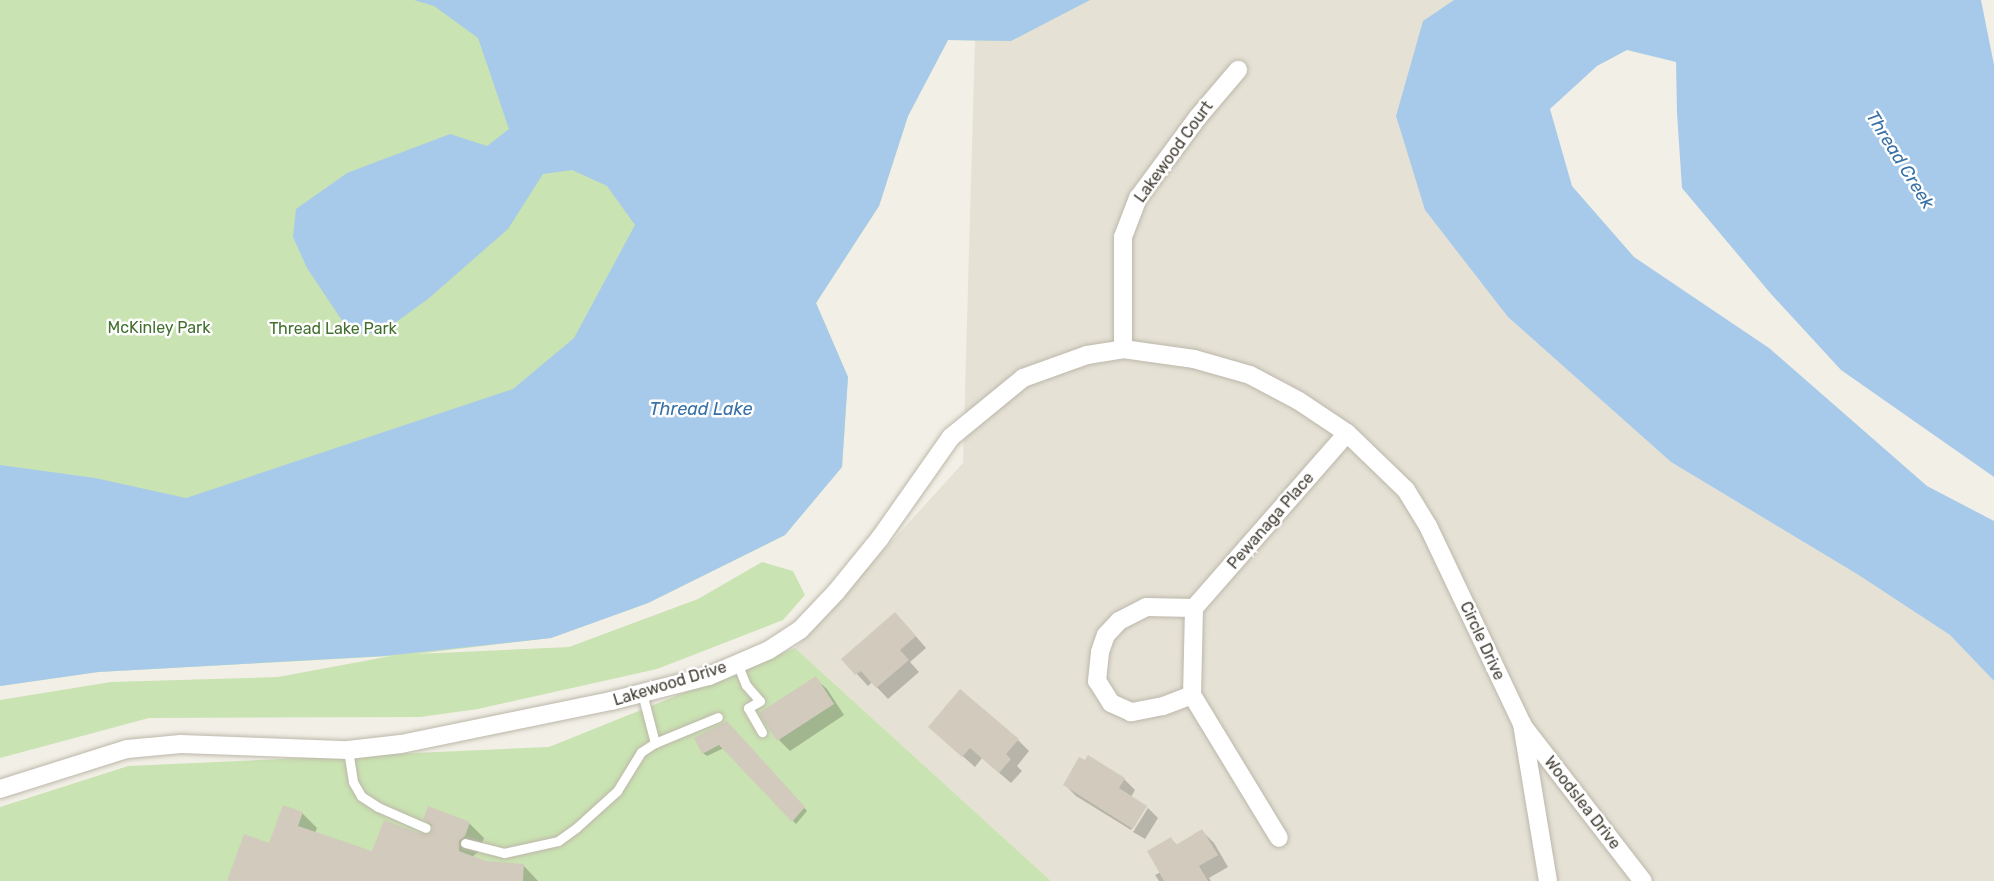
<!DOCTYPE html>
<html>
<head>
<meta charset="utf-8">
<style>
	body { margin:0 }
	#map { position:relative; width:1994px; height:881px; overflow:hidden; background:#f2efe6; font-family:Rubik,sans-serif }
	div>[style] { position:absolute }
	.residential>* { inset:0; background:#e5e1d5 }
	.green>* { inset:0; background:#cae3b2 }
	.water>* { inset:0; background:#a8caea }
	.shadow>* { inset:0; background:#0003 }
	.building>* { inset:0; background:#d2cbbd }
	.roads { filter:drop-shadow(0 0 2px #bcb7aa) drop-shadow(0 0 2px #bcb7aa) }
	.service>* { height:9px; margin:-4.5px; padding:0 4.5px; transform-origin:4.5px; border-radius:4.5px; background:#fff }
	.minor>* { height:18px; margin:-9px; padding:0 9px; transform-origin:9px; border-radius:9px; background:#fff }
	span { translate:-50% -50%; white-space:nowrap; text-align:center; line-height:1.15; -webkit-text-stroke:5px #fff; paint-order:stroke }
	.street-label { font-size:16px; color:#443f36 }
	.park-label { font-size:16px; color:#43702f }
	.water-label { font-size:18px; color:#3971a6; font-style:italic }
</style>
</head>
<body>
<div id="map">
	<div class="residential">
		<i style="clip-path:polygon(1090px 0,1454px 0,1423px 22px,1508px 317px,1671px 462px,1857px 574px,1950px 635px,1994px 681px,1994px 881px,1051px 881px,795px 648px,963px 463px,975px 40px,1011px 41px)"></i>
	</div>
	<div class="green">
		<i style="clip-path:polygon(0 0,1090px 0,1011px 41px,948px 40px,908px 116px,879px 206px,816px 303px,848px 377px,842px 467px,785px 535px,648px 603px,551px 638px,416px 654px,569px 647px,698px 599px,762px 562px,793px 571px,805px 595px,783px 620px,657px 669px,478px 709px,420px 717px,149px 718px,0 758px,0 700px,111px 682px,278px 677px,391px 656px,98px 672px,0 686px)"></i>
		<i style="clip-path:polygon(795px 648px,1051px 881px,0 881px,0 807px,128px 766px,549px 747px)"></i>
	</div>
	<div class="water">
		<i style="clip-path:polygon(414px 0,1090px 0,1011px 41px,948px 40px,908px 116px,879px 206px,816px 303px,848px 377px,842px 467px,785px 535px,648px 603px,551px 638px,384px 656px,98px 672px,0 686px,0 465px,95px 478px,186px 498px,513px 389px,574px 338px,635px 225px,607px 186px,572px 170px,543px 174px,508px 229px,428px 299px,381px 333px,351px 334px,307px 268px,293px 237px,296px 209px,347px 173px,450px 134px,487px 146px,509px 129px,478px 38px,434px 6px)"></i>
		<i style="clip-path:polygon(1454px 0,1981px 0,1994px 65px,1994px 477px,1841px 370px,1771px 294px,1682px 188px,1677px 113px,1676px 62px,1627px 50px,1597px 66px,1550px 109px,1572px 186px,1634px 257px,1769px 348px,1927px 486px,1994px 521px,1994px 681px,1950px 635px,1857px 574px,1671px 462px,1508px 317px,1425px 210px,1396px 116px,1423px 21px)"></i>
	</div>
	<div class="shadow">
		<i style="clip-path:polygon(906px 625px,926px 648px,910px 662px,919px 672px,888px 699px,872px 682px,868px 686px,843px 659px)"></i>
		<i style="clip-path:polygon(815px 678px,827px 689px,844px 715px,790px 751px,779px 740px)"></i>
		<i style="clip-path:polygon(727px 722px,807px 811px,796px 824px,724px 748px,707px 756px,703px 753px)"></i>
		<i style="clip-path:polygon(930px 727px,1018px 740px,1029px 751px,1017px 766px,1022px 771px,1011px 783px,982px 758px,975px 767px)"></i>
		<i style="clip-path:polygon(1124px 779px,1135px 790px,1131px 797px,1147px 808px,1144px 808px,1131px 830px,1076px 796px,1064px 784px)"></i>
		<i style="clip-path:polygon(1148px 808px,1158px 818px,1145px 839px,1133px 832px)"></i>
		<i style="clip-path:polygon(302px 813px,317px 828px,315px 833px,373px 853px,417px 834px,432px 835px,433px 827px,424px 819px,469px 823px,484px 838px,479px 851px,472px 857px,485px 862px,523px 865px,538px 881px,229px 881px)"></i>
		<i style="clip-path:polygon(1202px 831px,1214px 843px,1228px 867px,1209px 878px,1211px 881px,1159px 881px,1155px 875px,1161px 872px,1171px 839px,1178px 846px)"></i>
	</div>
	<div class="building">
		<i style="clip-path:polygon(895px 612px,916px 636px,900px 650px,909px 660px,876px 688px,861px 671px,855px 675px,841px 659px)"></i>
		<i style="clip-path:polygon(816px 676px,834px 704px,777px 741px,759px 713px)"></i>
		<i style="clip-path:polygon(960px 689px,1019px 739px,1006px 754px,1011px 759px,999px 773px,970px 748px,962px 757px,928px 727px)"></i>
		<i style="clip-path:polygon(727px 721px,805px 807px,792px 822px,719px 745px,702px 754px,694px 738px)"></i>
		<i style="clip-path:polygon(1088px 755px,1125px 778px,1119px 788px,1147px 806px,1133px 829px,1063px 785px,1079px 757px,1085px 760px)"></i>
		<i style="clip-path:polygon(283px 805px,303px 812px,298px 826px,372px 851px,384px 820px,418px 833px,430px 833px,432px 825px,423px 819px,428px 806px,470px 822px,465px 836px,459px 841px,459px 851px,486px 861px,524px 864px,523px 881px,227px 881px,244px 834px,269px 843px)"></i>
		<i style="clip-path:polygon(1202px 829px,1218px 855px,1199px 866px,1208px 881px,1164px 881px,1147px 851px,1171px 837px,1176px 845px)"></i>
	</div>
	<div class="roads">
		<div class="service">
			<i style="left:737px;top:663px;width:24px;rotate:68deg"></i>
			<i style="left:746px;top:685px;width:21px;rotate:49deg"></i>
			<i style="left:760px;top:701px;width:14px;rotate:150deg"></i>
			<i style="left:748px;top:708px;width:28px;rotate:60deg"></i>
			<i style="left:655px;top:743px;width:68px;rotate:-22.4deg"></i>
			<i style="left:348px;top:750px;width:32px;rotate:81deg"></i>
			<i style="left:353px;top:782px;width:16px;rotate:60deg"></i>
			<i style="left:361px;top:796px;width:20px;rotate:33deg"></i>
			<i style="left:378px;top:807px;width:52px;rotate:23.6deg"></i>
			<i style="left:465px;top:843px;width:40px;rotate:14.4deg"></i>
			<i style="left:504px;top:853px;width:55px;rotate:-12.5deg"></i>
			<i style="left:558px;top:841px;width:22px;rotate:-36deg"></i>
			<i style="left:576px;top:828px;width:55px;rotate:-42.1deg"></i>
			<i style="left:617px;top:791px;width:46px;rotate:-58.4deg"></i>
			<i style="left:641px;top:752px;width:17px;rotate:-33deg"></i>
			<i style="left:655px;top:743px;width:52px;rotate:-104.6deg"></i>
		</div>
		<div class="minor">
			<i style="left:1123px;top:349px;width:112px;rotate:-90deg"></i>
			<i style="left:1123px;top:237px;width:42px;rotate:-69deg"></i>
			<i style="left:1138px;top:198px;width:101px;rotate:-53.5deg"></i>
			<i style="left:1198px;top:117px;width:62px;rotate:-49.6deg"></i>
			<i style="left:1194px;top:608px;width:87px;rotate:91.3deg"></i>
			<i style="left:1192px;top:695px;width:167px;rotate:58.7deg"></i>
			<i style="left:1192px;top:695px;width:31px;rotate:159deg"></i>
			<i style="left:1163px;top:706px;width:33px;rotate:169deg"></i>
			<i style="left:1131px;top:712px;width:22px;rotate:-156deg"></i>
			<i style="left:1111px;top:703px;width:26px;rotate:-122deg"></i>
			<i style="left:1097px;top:681px;width:29px;rotate:-84deg"></i>
			<i style="left:1100px;top:652px;width:18px;rotate:-71deg"></i>
			<i style="left:1106px;top:635px;width:19px;rotate:-47deg"></i>
			<i style="left:1119px;top:621px;width:30px;rotate:-27deg"></i>
			<i style="left:1146px;top:607px;width:48px;rotate:1.2deg"></i>
			<i style="left:1194px;top:608px;width:232px;rotate:-48.8deg"></i>
			<i style="left:1523px;top:726px;width:196px;rotate:52.3deg"></i>
			<i style="left:0;top:789px;width:133px;rotate:-17.5deg"></i>
			<i style="left:127px;top:749px;width:54px;rotate:-5.3deg"></i>
			<i style="left:181px;top:744px;width:167px;rotate:2.1deg"></i>
			<i style="left:348px;top:750px;width:53px;rotate:-6.5deg"></i>
			<i style="left:401px;top:744px;width:214px;rotate:-11.6deg"></i>
			<i style="left:611px;top:701px;width:101px;rotate:-14.3deg"></i>
			<i style="left:709px;top:676px;width:65px;rotate:-23.4deg"></i>
			<i style="left:769px;top:650px;width:37px;rotate:-33deg"></i>
			<i style="left:800px;top:630px;width:52px;rotate:-46.5deg"></i>
			<i style="left:836px;top:592px;width:70px;rotate:-50.8deg"></i>
			<i style="left:880px;top:538px;width:123px;rotate:-54.9deg"></i>
			<i style="left:951px;top:437px;width:93px;rotate:-39.3deg"></i>
			<i style="left:1023px;top:378px;width:68px;rotate:-19.8deg"></i>
			<i style="left:1087px;top:355px;width:36px;rotate:-9deg"></i>
			<i style="left:1123px;top:349px;width:72px;rotate:8deg"></i>
			<i style="left:1194px;top:359px;width:58px;rotate:15.9deg"></i>
			<i style="left:1250px;top:375px;width:55px;rotate:28deg"></i>
			<i style="left:1299px;top:401px;width:58px;rotate:33.7deg"></i>
			<i style="left:1347px;top:433px;width:82px;rotate:44deg"></i>
			<i style="left:1406px;top:490px;width:42px;rotate:58.6deg"></i>
			<i style="left:1428px;top:526px;width:219px;rotate:64.6deg"></i>
			<i style="left:1522px;top:724px;width:159px;rotate:80.6deg"></i>
		</div>
	</div>
	<div class="street-label">
		<span style="left:1174px;top:152px;rotate:-54deg">Lakewood Court</span>
		<span style="left:1271px;top:521px;rotate:-49deg">Pewanaga Place</span>
		<span style="left:1482px;top:641px;rotate:65deg">Circle Drive</span>
		<span style="left:670px;top:684px;rotate:-17deg">Lakewood Drive</span>
		<span style="left:1582px;top:803px;rotate:52deg">Woodslea Drive</span>
	</div>
	<div class="park-label">
		<span style="left:159px;top:328px">McKinley Park</span>
		<span style="left:333px;top:329px">Thread Lake Park</span>
	</div>
	<div class="water-label">
		<span style="left:1900px;top:160px;rotate:58deg">Thread Creek</span>
		<span style="left:701px;top:409px">Thread Lake</span>
	</div>
</div>
</body>
</html>
